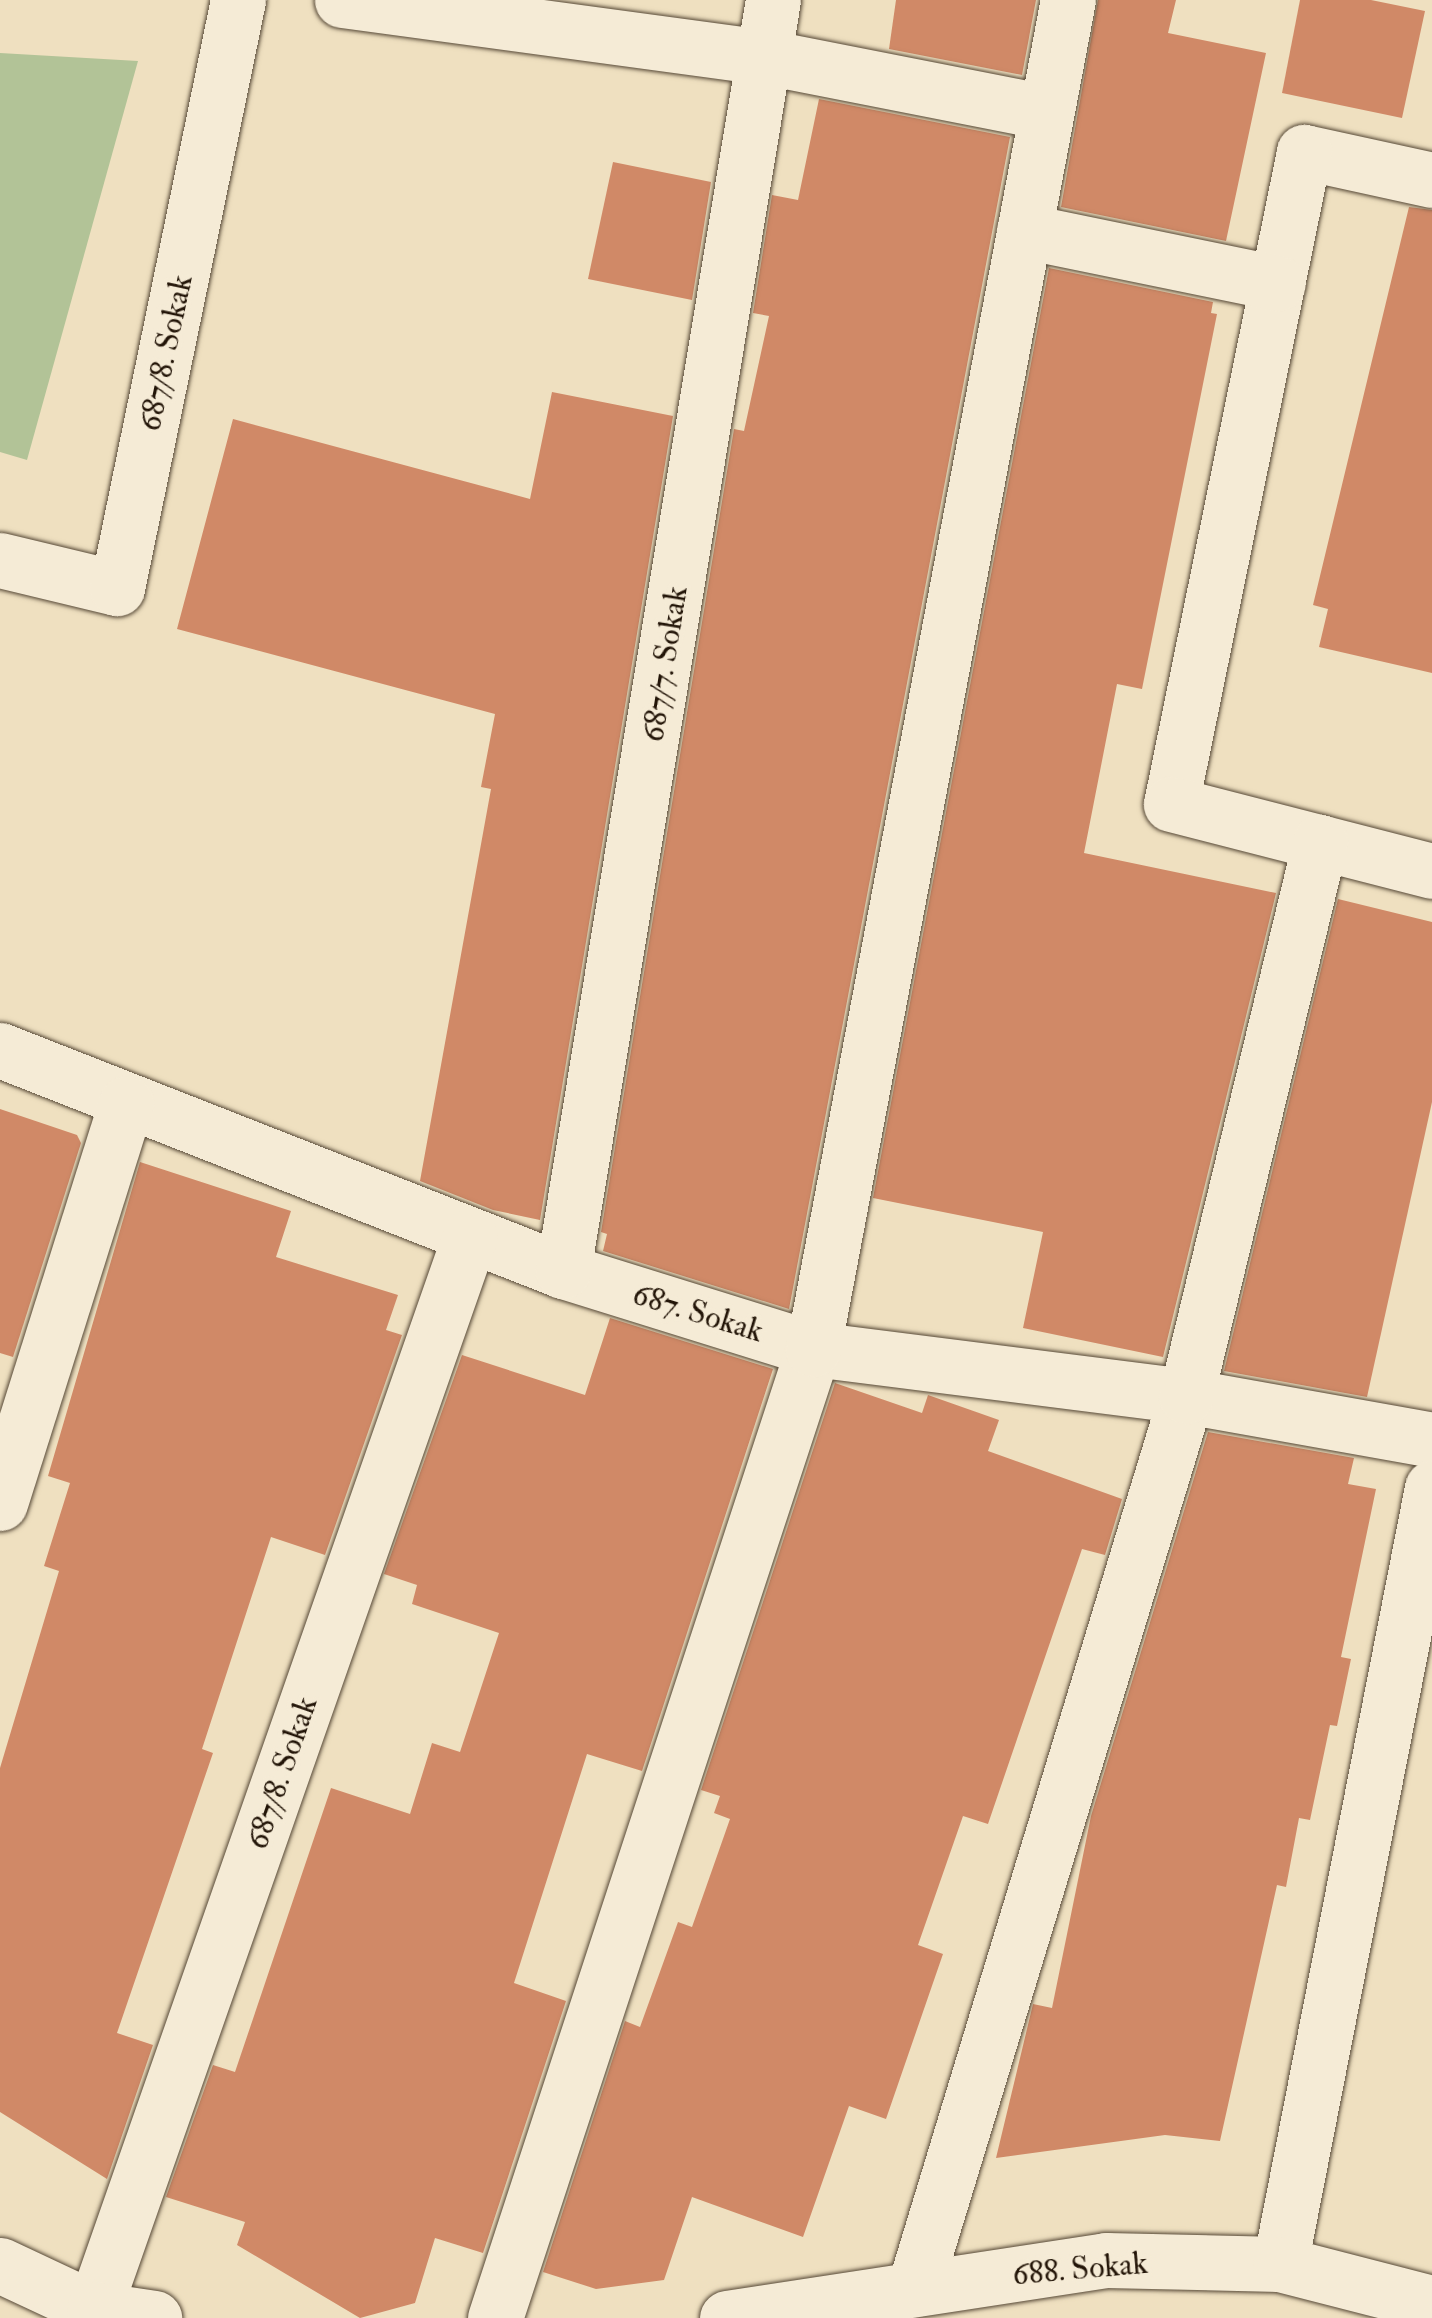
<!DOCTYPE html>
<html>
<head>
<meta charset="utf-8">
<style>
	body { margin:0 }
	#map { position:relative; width:1432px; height:2318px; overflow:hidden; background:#efe0c0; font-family:"IM FELL Double Pica",serif }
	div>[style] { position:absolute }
	.green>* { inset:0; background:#b2c397 }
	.building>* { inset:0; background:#d08967 }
	.roads { filter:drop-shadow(0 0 2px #564836) drop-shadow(0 0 2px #564836) }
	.minor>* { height:55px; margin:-27.5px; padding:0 27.5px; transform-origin:27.5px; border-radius:27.5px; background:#f5ebd6 }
	.tertiary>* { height:55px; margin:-27.5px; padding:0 27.5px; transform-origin:27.5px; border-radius:27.5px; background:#f5ebd6 }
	span { translate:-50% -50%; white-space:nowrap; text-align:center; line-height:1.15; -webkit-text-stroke:9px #f5ebd6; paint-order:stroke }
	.street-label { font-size:32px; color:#231508 }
</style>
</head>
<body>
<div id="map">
	<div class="green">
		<i style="clip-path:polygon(0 53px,138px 61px,27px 460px,0 452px)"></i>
	</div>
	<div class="building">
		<i style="clip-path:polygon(896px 0,1036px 0,1022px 75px,889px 49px)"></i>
		<i style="clip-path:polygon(1098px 0,1176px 0,1168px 33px,1266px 53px,1226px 241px,1061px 207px)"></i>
		<i style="clip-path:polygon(1300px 0,1371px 0,1425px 11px,1402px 118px,1282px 93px)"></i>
		<i style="clip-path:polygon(819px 99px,1010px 137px,789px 1309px,603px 1251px,607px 1234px,601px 1232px,734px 429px,744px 431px,769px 316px,753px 313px,772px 195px,798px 200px)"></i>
		<i style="clip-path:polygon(613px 162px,711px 182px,692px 300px,588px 279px)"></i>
		<i style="clip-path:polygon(1409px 207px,1432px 210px,1432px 673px,1319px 647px,1328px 609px,1313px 605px)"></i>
		<i style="clip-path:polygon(1049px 268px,1213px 302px,1211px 313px,1217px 314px,1142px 689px,1117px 684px,1084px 853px,1276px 893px,1163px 1357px,1023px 1328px,1043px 1232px,873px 1198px)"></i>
		<i style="clip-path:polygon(552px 392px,673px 416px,540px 1220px,493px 1210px,420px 1181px,491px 789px,481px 787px,495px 714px,177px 629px,233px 419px,530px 499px)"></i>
		<i style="clip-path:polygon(1338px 899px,1432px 922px,1432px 1102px,1367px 1397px,1224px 1371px)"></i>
		<i style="clip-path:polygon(0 1109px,77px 1135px,81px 1143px,13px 1357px,0 1353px)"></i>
		<i style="clip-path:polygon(140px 1162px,291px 1211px,276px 1257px,398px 1295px,386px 1330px,402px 1335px,325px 1555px,271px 1537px,202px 1749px,213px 1753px,117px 2033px,153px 2045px,107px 2179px,0 2112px,0 1768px,59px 1571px,44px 1566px,70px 1483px,48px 1476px)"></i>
		<i style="clip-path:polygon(610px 1318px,773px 1369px,642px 1771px,587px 1754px,514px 1983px,566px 2001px,483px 2253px,435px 2238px,415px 2303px,360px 2318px,237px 2245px,245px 2222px,166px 2197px,213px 2065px,235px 2072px,331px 1788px,410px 1814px,432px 1743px,460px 1752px,499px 1633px,412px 1604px,417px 1585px,384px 1574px,462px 1355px,585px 1395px)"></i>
		<i style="clip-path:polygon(835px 1383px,922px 1413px,928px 1395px,999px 1420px,988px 1451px,1122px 1499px,1105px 1555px,1082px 1549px,988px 1824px,963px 1816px,918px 1945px,943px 1954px,886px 2119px,849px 2106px,803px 2237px,692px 2197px,664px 2280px,596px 2289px,543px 2272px,625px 2021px,640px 2027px,678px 1922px,692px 1927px,730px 1819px,714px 1813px,720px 1796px,701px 1790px)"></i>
		<i style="clip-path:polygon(1208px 1432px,1354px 1458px,1348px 1484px,1376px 1489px,1341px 1657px,1351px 1659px,1337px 1726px,1330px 1725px,1310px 1820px,1299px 1818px,1286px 1887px,1277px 1885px,1220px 2141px,1165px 2135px,996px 2158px,1033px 2004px,1052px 2008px,1091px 1816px)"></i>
	</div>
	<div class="roads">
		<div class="minor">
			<i style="left:342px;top:0;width:428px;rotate:7.7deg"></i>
			<i style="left:766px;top:57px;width:285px;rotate:11.1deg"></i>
			<i style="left:1432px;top:180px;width:131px;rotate:-167.7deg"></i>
			<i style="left:1304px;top:152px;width:665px;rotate:101.53deg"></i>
			<i style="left:1171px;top:804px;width:269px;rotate:14.4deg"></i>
			<i style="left:1024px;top:231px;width:259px;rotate:11.6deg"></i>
			<i style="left:0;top:560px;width:120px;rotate:13.5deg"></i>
			<i style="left:117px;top:588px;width:600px;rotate:-78.37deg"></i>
			<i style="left:0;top:1050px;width:605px;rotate:21.43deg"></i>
			<i style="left:563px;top:1271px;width:262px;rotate:17.3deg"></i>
			<i style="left:813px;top:1349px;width:376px;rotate:7.2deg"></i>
			<i style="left:1186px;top:1396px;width:250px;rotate:10.1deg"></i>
			<i style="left:563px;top:1271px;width:1288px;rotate:-80.62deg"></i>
			<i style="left:0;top:1503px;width:419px;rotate:-72.5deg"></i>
			<i style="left:1280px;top:2264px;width:791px;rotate:-78.92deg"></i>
			<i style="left:914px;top:2289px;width:934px;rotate:-73.06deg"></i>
			<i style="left:1186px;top:1396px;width:570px;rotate:-76.4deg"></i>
			<i style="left:94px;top:2309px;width:1137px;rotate:-70.69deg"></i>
			<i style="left:495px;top:2318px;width:1020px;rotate:-71.83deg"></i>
			<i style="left:813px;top:1349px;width:1373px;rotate:-79.3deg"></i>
		</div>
		<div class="tertiary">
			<i style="left:0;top:2265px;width:104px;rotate:25.1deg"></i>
			<i style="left:94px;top:2309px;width:61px;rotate:8.5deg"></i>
			<i style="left:727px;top:2318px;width:383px;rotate:-8.7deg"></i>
			<i style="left:1106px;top:2260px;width:174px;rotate:1.3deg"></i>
			<i style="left:1280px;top:2264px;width:157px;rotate:14.4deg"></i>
		</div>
	</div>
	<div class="street-label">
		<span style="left:166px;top:353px;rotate:-78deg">687/8. Sokak</span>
		<span style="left:665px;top:664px;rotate:-81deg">687/7. Sokak</span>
		<span style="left:698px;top:1313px;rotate:17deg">687. Sokak</span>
		<span style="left:282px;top:1773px;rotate:-71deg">687/8. Sokak</span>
		<span style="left:1080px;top:2269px;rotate:-5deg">688. Sokak</span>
	</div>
</div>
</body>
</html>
